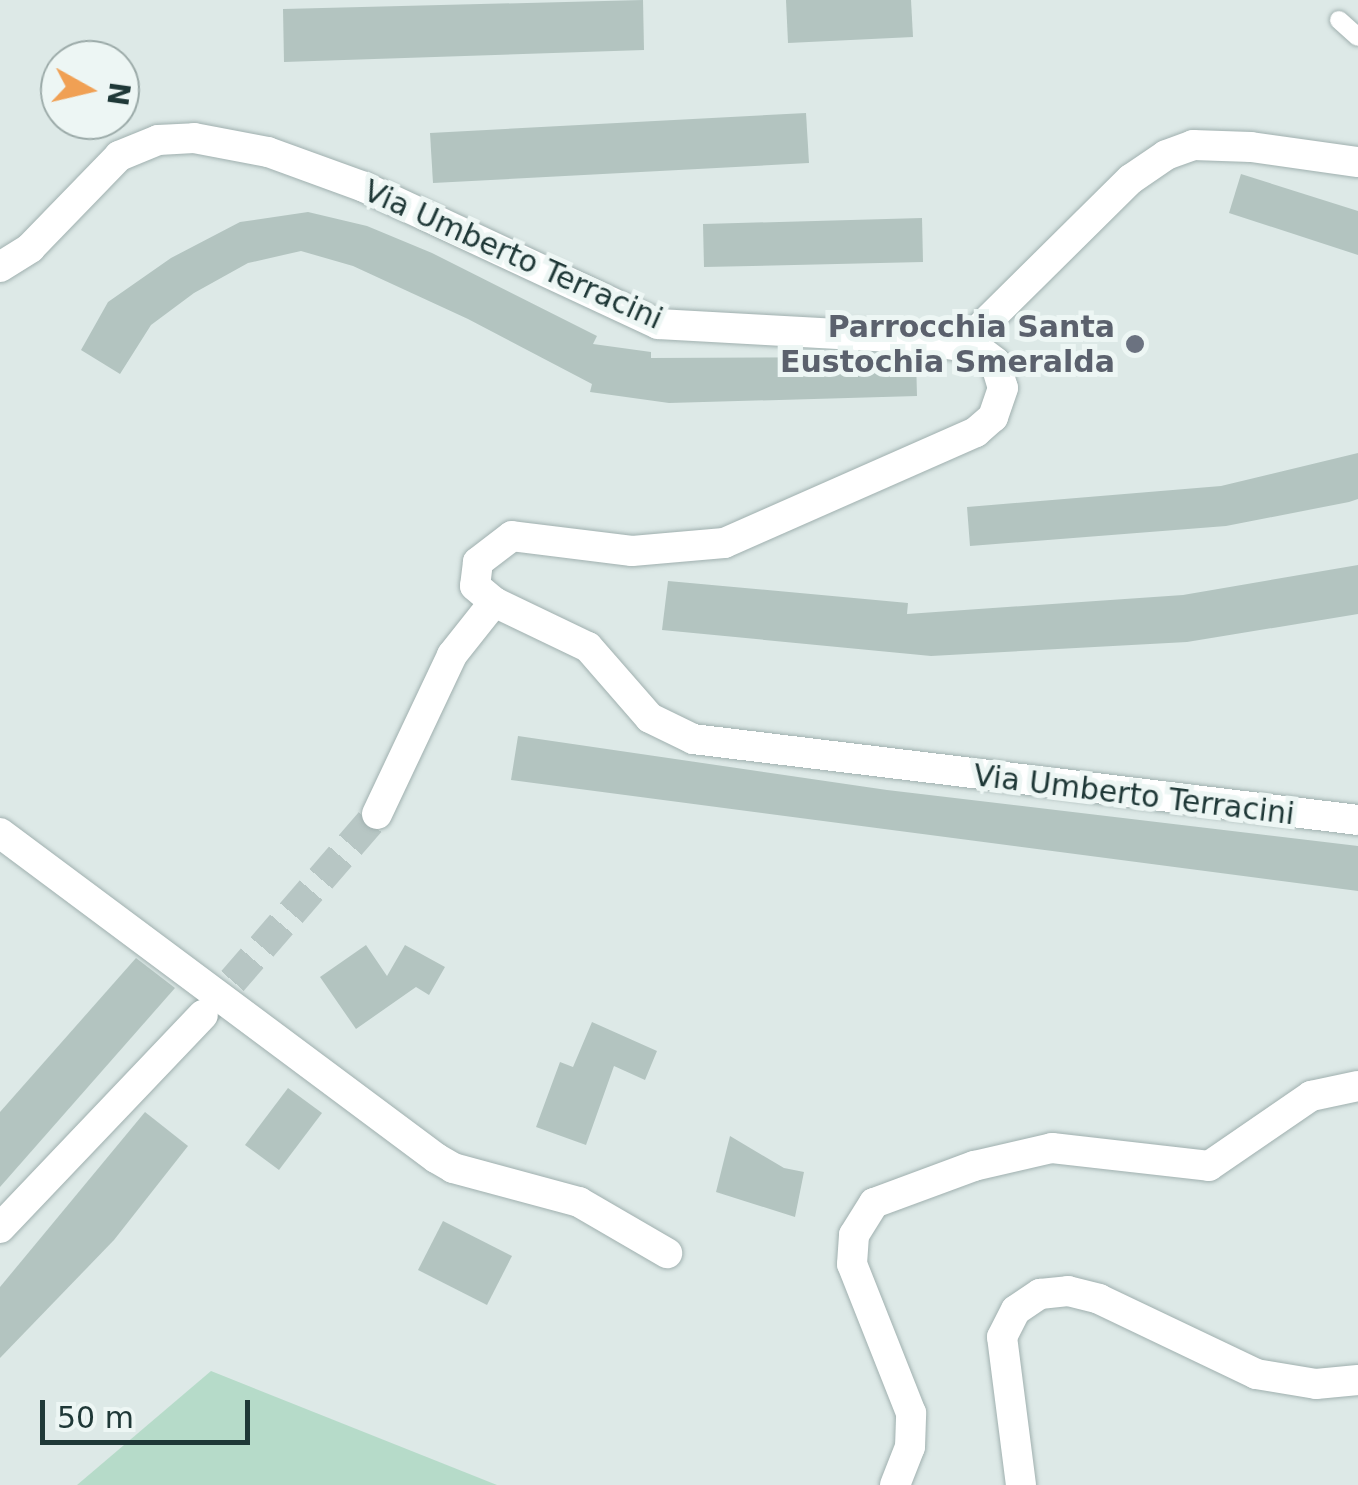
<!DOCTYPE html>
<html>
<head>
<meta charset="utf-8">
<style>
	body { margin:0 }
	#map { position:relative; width:1358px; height:1485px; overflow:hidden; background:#dde9e7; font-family:"DejaVu Sans",sans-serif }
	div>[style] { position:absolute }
	.green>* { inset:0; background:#b6dbc9 }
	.building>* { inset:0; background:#b3c4c0 }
	.minor-tunnel>* { height:30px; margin-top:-15px; transform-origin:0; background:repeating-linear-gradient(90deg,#b7c6c4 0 30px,transparent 0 45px) }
	.roads { filter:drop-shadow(0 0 2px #a0b0af) drop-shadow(0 0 2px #a0b0af) }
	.service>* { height:18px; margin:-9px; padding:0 9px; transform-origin:9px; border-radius:9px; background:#fff }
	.minor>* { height:30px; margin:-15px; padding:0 15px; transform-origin:15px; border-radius:15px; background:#fff }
	.tertiary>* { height:30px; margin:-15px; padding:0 15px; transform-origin:15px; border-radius:15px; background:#fff }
	.dots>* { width:28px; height:28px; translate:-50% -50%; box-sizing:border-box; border:5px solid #edf6f4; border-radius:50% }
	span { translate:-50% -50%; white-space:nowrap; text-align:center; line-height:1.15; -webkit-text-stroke:10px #edf6f4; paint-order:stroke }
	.street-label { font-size:30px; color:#1f3837 }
	.worship-label { font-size:30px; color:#5b616d; font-weight:700 }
	.right { translate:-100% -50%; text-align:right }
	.north { position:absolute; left:40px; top:40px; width:100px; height:100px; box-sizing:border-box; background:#edf6f4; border:2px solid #9baaa8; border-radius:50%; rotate:98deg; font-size:28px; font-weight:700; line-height:40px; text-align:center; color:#1f3837 }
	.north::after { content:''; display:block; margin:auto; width:35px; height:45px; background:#f0a054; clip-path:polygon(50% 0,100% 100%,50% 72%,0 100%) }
	.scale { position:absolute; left:40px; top:1400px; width:210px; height:45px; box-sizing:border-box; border:5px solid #1f3837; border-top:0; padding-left:12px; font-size:30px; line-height:35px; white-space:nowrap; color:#1f3837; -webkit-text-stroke:8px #edf6f4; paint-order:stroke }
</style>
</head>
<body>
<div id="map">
	<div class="green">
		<i style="clip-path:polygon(211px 1371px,497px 1485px,77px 1485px)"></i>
	</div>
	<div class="building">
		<i style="clip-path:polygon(643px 0,644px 50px,284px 62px,283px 9px)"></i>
		<i style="clip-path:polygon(786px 0,911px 0,913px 37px,788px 43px)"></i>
		<i style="clip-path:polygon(806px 113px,809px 163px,433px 183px,430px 133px)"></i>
		<i style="clip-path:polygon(1241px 174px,1358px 211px,1358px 255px,1229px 213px)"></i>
		<i style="clip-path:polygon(308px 212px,367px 226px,432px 253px,597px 336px,593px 344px,651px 352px,651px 358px,908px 357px,916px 358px,917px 396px,669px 403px,590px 392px,592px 384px,468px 319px,353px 266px,301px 251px,248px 263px,194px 293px,151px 325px,120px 374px,81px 350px,108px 302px,171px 258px,240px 222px)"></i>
		<i style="clip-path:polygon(922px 218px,923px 262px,704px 267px,703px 224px)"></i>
		<i style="clip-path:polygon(1358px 453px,1358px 499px,1349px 502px,1226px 526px,970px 546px,967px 507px,1221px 486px)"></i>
		<i style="clip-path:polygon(1358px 565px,1358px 614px,1187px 642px,931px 656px,662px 630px,668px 581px,908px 603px,907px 614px,1183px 595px)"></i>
		<i style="clip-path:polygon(518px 736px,887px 790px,1358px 846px,1358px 891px,511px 780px)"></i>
		<i style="clip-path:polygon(366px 945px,387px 976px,405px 945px,445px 967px,429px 995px,416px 987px,356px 1029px,320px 977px)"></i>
		<i style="clip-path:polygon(136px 958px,175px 988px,0 1187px,0 1112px)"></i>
		<i style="clip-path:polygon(592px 1022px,657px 1051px,645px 1080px,614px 1066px,586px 1145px,536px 1127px,560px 1062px,573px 1067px)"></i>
		<i style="clip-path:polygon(288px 1088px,322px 1113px,279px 1170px,245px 1145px)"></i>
		<i style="clip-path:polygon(145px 1112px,188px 1146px,114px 1240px,0 1358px,0 1287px)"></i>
		<i style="clip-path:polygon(730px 1136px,784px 1168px,804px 1172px,795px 1217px,716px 1192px)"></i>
		<i style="clip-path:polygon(443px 1221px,512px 1256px,487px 1305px,418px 1270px)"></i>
	</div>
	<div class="minor-tunnel">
		<i style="left:203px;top:1015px;width:266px;rotate:-49.1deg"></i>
	</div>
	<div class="roads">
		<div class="service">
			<i style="left:1339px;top:20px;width:25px;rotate:42deg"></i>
		</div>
		<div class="minor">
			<i style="left:963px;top:345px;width:236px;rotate:-44.7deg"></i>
			<i style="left:1131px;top:179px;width:42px;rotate:-34.4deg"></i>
			<i style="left:1166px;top:155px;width:29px;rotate:-20deg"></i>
			<i style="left:1193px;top:145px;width:58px;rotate:2deg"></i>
			<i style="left:1251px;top:147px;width:108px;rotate:8deg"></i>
			<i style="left:377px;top:814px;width:176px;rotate:-64.7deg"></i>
			<i style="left:452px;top:655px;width:68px;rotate:-51.6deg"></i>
			<i style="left:0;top:833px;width:544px;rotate:36.7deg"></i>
			<i style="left:436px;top:1158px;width:20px;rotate:30deg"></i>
			<i style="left:453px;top:1168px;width:131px;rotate:15.1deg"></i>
			<i style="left:579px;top:1202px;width:102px;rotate:30.1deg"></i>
			<i style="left:0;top:1228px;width:294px;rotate:-46.4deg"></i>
		</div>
		<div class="tertiary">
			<i style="left:0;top:267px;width:36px;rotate:-32deg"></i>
			<i style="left:30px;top:248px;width:128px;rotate:-45.9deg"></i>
			<i style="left:119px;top:156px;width:42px;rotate:-22.3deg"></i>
			<i style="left:158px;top:140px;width:36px;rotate:-3deg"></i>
			<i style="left:194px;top:138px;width:75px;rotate:10.7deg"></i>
			<i style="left:268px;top:152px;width:102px;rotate:20deg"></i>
			<i style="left:364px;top:187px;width:324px;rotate:25deg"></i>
			<i style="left:658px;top:324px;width:252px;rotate:3.2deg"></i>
			<i style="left:910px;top:338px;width:69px;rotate:9.2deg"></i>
			<i style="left:978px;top:349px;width:21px;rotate:37deg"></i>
			<i style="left:995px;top:362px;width:27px;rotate:73deg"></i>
			<i style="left:1003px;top:388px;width:31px;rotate:109deg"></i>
			<i style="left:993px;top:417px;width:23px;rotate:139deg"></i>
			<i style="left:976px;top:432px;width:275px;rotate:156.2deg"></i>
			<i style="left:724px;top:543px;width:92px;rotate:175deg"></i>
			<i style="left:632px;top:551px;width:121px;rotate:-172.9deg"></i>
			<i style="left:512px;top:536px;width:43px;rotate:142.6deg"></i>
			<i style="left:478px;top:562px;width:24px;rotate:97deg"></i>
			<i style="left:475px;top:586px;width:25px;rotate:40deg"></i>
			<i style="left:494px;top:602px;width:104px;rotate:25.6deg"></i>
			<i style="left:588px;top:647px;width:94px;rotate:48.9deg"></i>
			<i style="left:650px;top:718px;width:48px;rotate:26deg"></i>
			<i style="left:693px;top:739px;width:670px;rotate:6.94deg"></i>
			<i style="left:895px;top:1485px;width:41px;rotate:-68.5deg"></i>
			<i style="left:910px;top:1447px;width:34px;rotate:-88deg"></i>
			<i style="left:911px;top:1413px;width:160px;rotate:-111.6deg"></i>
			<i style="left:852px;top:1264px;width:29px;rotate:-86deg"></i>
			<i style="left:854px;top:1235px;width:38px;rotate:-58deg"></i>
			<i style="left:874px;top:1203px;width:107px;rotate:-20.3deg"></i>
			<i style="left:974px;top:1166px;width:80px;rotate:-13deg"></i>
			<i style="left:1052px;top:1148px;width:158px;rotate:6.5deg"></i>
			<i style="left:1209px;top:1166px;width:124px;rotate:-34.5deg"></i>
			<i style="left:1311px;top:1096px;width:48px;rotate:-12deg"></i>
			<i style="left:1021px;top:1485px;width:149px;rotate:-97.3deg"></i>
			<i style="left:1002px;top:1337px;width:30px;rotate:-63deg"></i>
			<i style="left:1016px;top:1310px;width:29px;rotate:-34deg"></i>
			<i style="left:1040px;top:1294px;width:28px;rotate:-6deg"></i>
			<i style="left:1068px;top:1291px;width:32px;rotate:14deg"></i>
			<i style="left:1099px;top:1299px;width:174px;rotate:25.5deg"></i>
			<i style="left:1256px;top:1374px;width:61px;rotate:9.5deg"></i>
			<i style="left:1316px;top:1384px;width:42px;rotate:-5.4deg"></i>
		</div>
	</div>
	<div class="dots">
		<i style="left:1135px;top:344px;background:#6b7280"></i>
	</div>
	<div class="street-label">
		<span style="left:513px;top:255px;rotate:24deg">Via Umberto Terracini</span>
		<span style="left:1134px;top:795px;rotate:7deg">Via Umberto Terracini</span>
	</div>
	<div class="worship-label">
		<span class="right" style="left:1115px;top:344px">Parrocchia Santa<br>Eustochia Smeralda</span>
	</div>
	<div class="north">N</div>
	<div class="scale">50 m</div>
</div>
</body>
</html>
